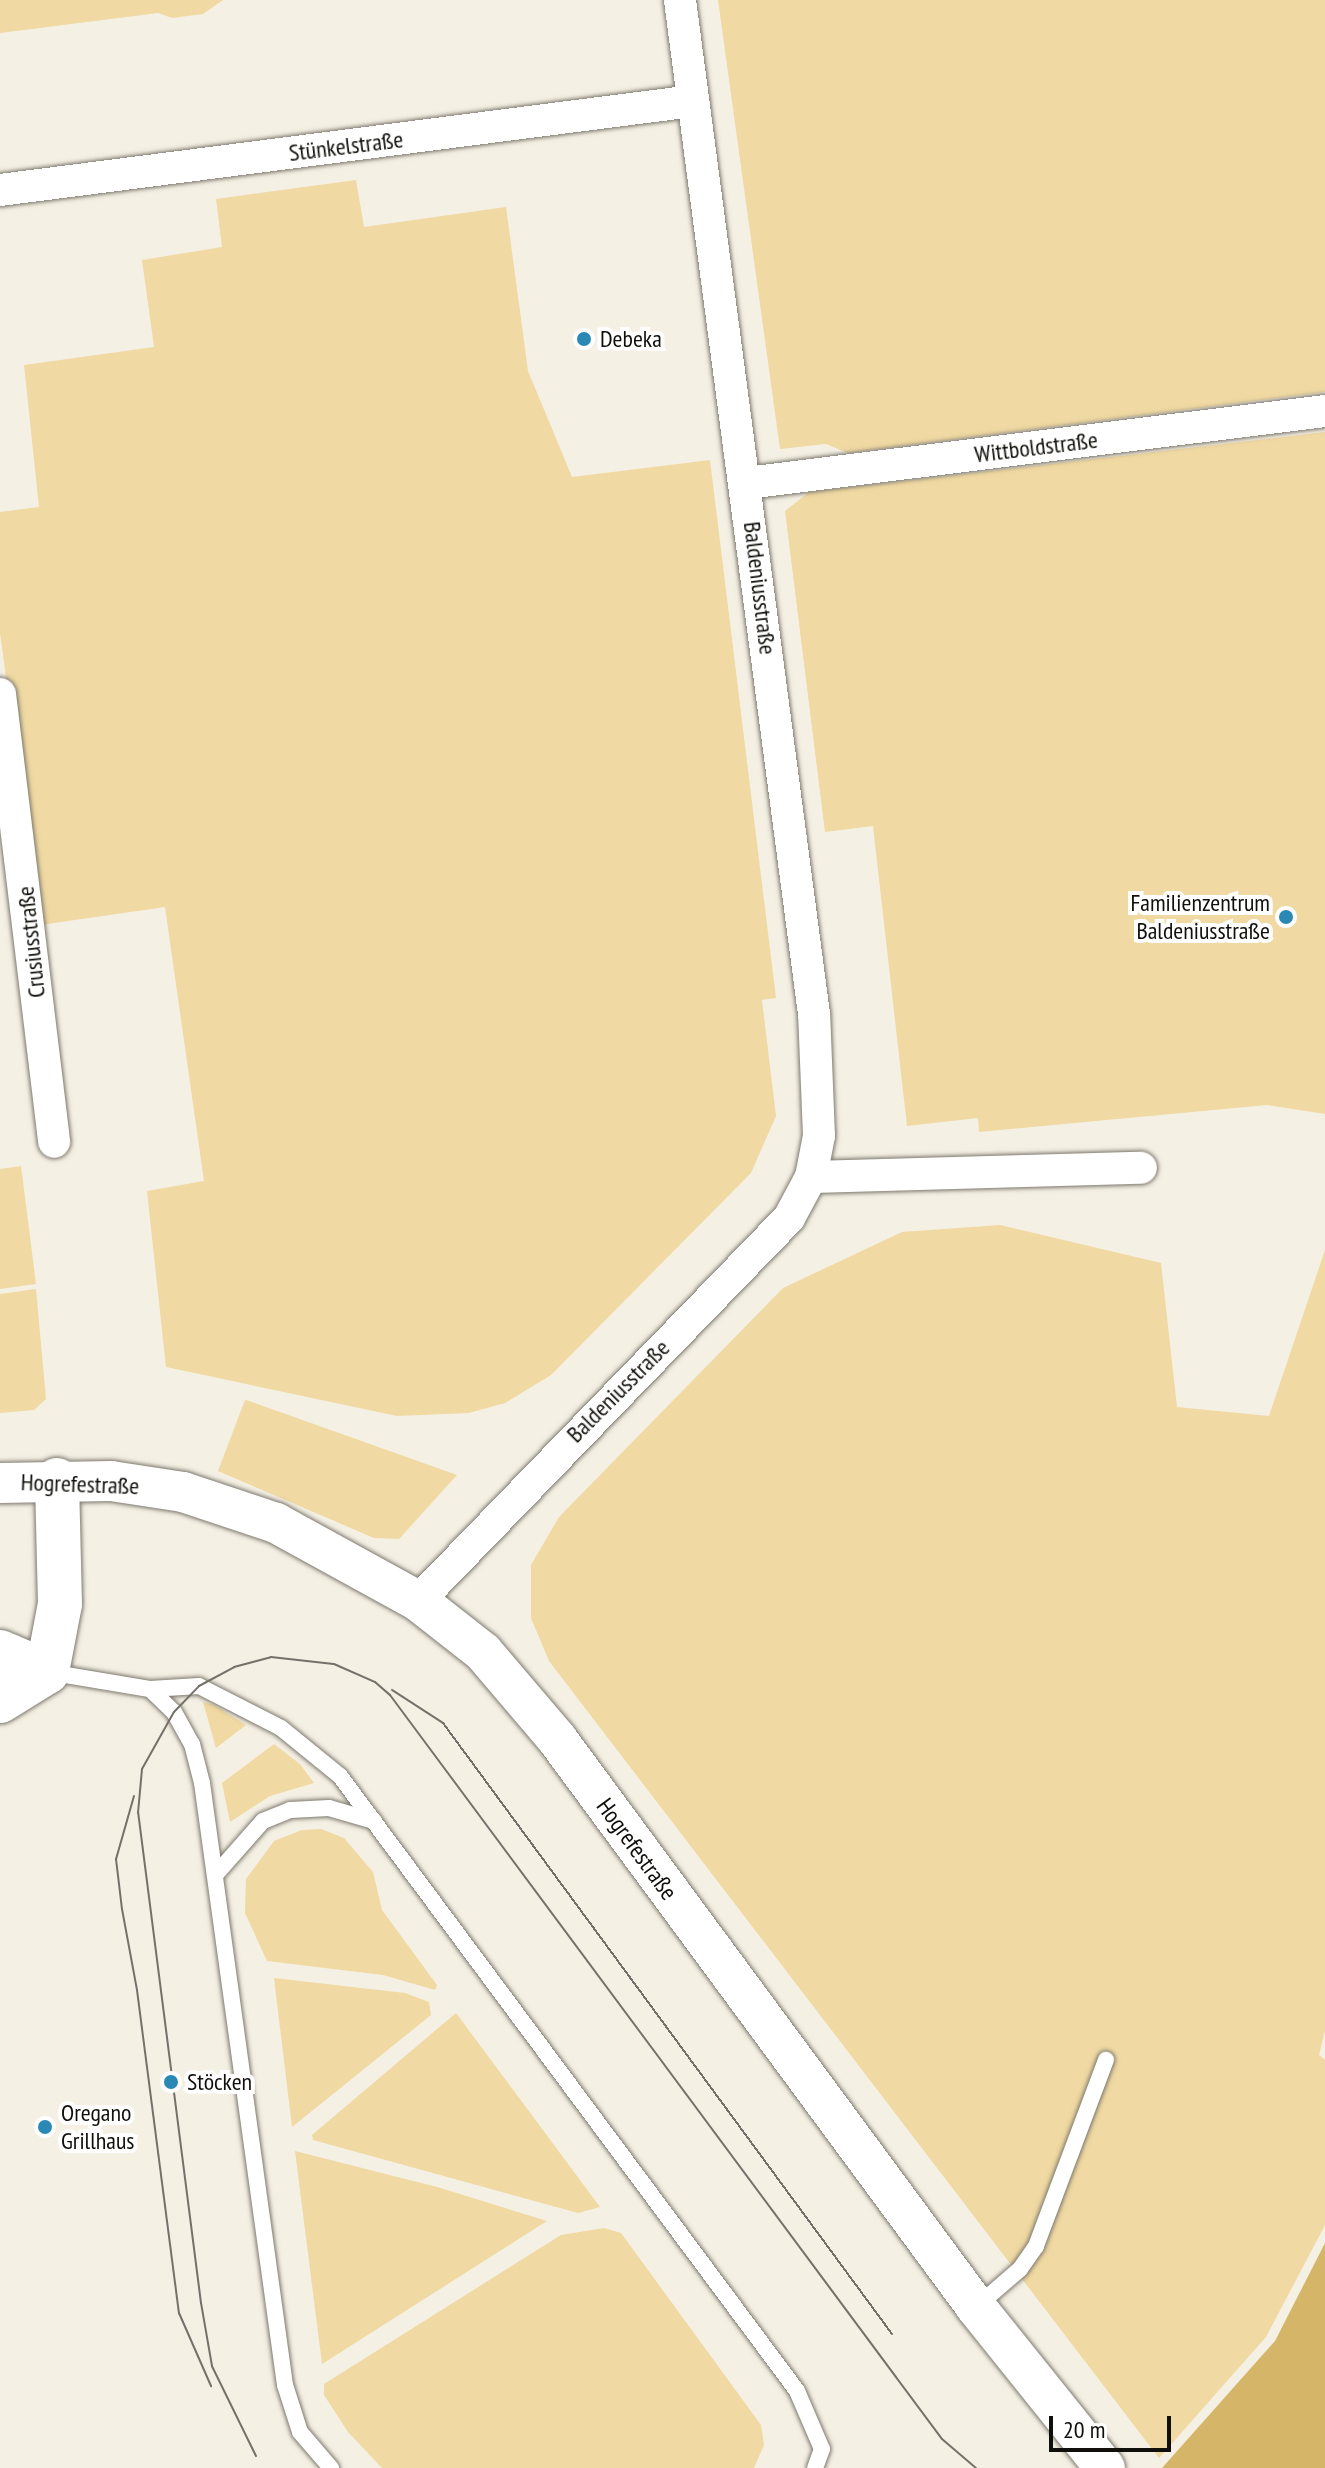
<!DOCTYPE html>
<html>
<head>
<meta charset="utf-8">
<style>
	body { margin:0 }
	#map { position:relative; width:1325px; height:2468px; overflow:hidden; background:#f5f0e4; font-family:"PT Sans Narrow",sans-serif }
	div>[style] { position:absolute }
	.green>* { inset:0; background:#f0d9a2 }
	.forest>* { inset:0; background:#d5b669 }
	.roads { filter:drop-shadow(0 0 2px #7d796e) drop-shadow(0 0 2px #7d796e) }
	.service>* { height:16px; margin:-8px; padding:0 8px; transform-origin:8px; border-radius:8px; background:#fff }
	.minor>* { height:32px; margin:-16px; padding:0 16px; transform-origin:16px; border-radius:16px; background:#fff }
	.tertiary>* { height:40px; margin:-20px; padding:0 20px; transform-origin:20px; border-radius:20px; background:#fff }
	.secondary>* { height:44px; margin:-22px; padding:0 22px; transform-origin:22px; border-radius:22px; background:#fff }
	.tram>* { height:2px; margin:-1px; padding:0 1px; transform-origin:1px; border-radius:1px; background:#74716a }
	.dots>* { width:22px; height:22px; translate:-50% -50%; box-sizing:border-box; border:4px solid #fff; border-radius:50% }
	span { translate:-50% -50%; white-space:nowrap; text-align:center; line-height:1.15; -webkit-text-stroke:8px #fff; paint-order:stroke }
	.street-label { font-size:24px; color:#100f0b }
	.poi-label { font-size:24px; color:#100f0b }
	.left { translate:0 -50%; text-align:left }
	.right { translate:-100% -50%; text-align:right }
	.scale { position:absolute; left:1049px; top:2416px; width:122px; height:36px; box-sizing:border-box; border:4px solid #100f0b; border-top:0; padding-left:10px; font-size:24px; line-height:28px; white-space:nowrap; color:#100f0b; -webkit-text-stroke:6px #fff; paint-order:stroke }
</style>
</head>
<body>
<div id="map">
	<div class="green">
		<i style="clip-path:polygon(0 0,223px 0,203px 14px,172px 18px,158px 13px,0 33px)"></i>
		<i style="clip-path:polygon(718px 0,1325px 0,1325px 392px,848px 453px,826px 444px,780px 449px)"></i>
		<i style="clip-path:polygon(356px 180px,364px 227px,506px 207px,528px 371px,572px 477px,710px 460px,776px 998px,762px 1000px,776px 1116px,751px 1173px,551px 1375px,505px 1403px,469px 1413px,397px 1416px,166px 1367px,147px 1191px,204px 1181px,165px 907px,40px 925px,0 633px,0 512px,39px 507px,24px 365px,154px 347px,142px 260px,222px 247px,216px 199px)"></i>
		<i style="clip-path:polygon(1325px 432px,1325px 1114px,1267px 1105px,979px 1132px,978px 1118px,907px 1126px,873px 826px,825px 832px,785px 511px,809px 492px)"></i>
		<i style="clip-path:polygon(21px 1166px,36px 1284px,0 1289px,0 1169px)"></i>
		<i style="clip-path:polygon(1000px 1225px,1161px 1263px,1177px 1407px,1269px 1416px,1325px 1250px,1325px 2031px,1319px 2055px,1325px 2060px,1325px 2225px,1266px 2337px,1159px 2458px,549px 1661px,531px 1618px,531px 1565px,559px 1517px,783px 1288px,902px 1232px)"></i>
		<i style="clip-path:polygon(36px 1289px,46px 1399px,34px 1410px,0 1413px,0 1294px)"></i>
		<i style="clip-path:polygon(245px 1400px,246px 1400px,457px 1475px,399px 1539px,374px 1538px,218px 1471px)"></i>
		<i style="clip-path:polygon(203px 1702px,214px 1705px,246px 1725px,216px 1748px)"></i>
		<i style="clip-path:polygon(274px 1744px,300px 1764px,314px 1783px,270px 1796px,230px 1822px,222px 1783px)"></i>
		<i style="clip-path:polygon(321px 1829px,344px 1838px,373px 1872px,382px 1910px,437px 1985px,435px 1990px,383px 1975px,267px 1961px,245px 1913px,246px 1879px,274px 1841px,302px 1830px)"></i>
		<i style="clip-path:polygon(274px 1978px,405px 1993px,429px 2002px,431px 2015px,292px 2127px)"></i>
		<i style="clip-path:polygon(456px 2013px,600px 2207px,578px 2213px,313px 2140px,312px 2135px)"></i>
		<i style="clip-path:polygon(295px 2151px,437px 2187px,547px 2221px,322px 2364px)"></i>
		<i style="clip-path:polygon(604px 2228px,621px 2233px,761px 2425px,764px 2445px,754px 2468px,382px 2468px,348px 2432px,324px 2395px,324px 2384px,561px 2235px)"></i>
	</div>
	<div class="forest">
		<i style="clip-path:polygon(1325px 2243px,1325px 2468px,1162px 2468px,1275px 2341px)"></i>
	</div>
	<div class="roads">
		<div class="service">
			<i style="left:48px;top:1672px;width:103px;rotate:9.5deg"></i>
			<i style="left:150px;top:1689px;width:49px;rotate:-3.5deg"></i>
			<i style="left:199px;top:1686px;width:92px;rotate:27.1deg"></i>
			<i style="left:281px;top:1728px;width:76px;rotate:39.1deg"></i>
			<i style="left:340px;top:1776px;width:766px;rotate:53.38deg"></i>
			<i style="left:797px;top:2391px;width:63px;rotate:66.7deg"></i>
			<i style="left:822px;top:2449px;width:20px;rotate:110deg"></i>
			<i style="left:150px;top:1689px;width:33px;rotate:44deg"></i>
			<i style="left:174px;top:1712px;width:37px;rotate:61deg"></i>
			<i style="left:192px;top:1744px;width:40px;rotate:75.6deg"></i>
			<i style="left:202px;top:1783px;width:608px;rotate:82.15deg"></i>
			<i style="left:285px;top:2385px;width:49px;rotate:72.3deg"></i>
			<i style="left:300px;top:2432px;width:48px;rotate:49.3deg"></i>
			<i style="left:217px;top:1873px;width:69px;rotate:-48.5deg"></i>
			<i style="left:263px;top:1821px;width:29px;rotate:-22deg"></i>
			<i style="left:290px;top:1810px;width:39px;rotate:-3deg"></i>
			<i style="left:329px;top:1808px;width:47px;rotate:16.1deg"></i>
			<i style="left:976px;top:2307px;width:58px;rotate:-40.8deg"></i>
			<i style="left:1020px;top:2269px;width:28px;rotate:-55deg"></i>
			<i style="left:1036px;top:2246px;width:199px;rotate:-69.4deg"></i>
		</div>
		<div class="minor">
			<i style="left:0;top:190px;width:699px;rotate:-7.32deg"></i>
			<i style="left:747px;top:483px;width:582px;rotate:-7.1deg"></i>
			<i style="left:0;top:694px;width:451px;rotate:83.1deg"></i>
			<i style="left:811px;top:1177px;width:330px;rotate:-1.6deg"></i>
			<i style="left:418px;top:1601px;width:533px;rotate:-45.91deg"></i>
			<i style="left:789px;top:1218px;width:47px;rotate:-61.8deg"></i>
			<i style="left:811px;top:1177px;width:42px;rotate:-79deg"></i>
			<i style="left:819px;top:1136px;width:122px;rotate:-92.3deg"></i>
			<i style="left:814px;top:1014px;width:1023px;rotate:-97.53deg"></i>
		</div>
		<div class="tertiary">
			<i style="left:0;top:1483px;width:111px;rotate:-1deg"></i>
			<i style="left:111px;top:1481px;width:73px;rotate:8.7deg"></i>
			<i style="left:183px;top:1492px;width:98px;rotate:18.4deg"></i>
			<i style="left:276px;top:1523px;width:162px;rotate:28.8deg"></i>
			<i style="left:418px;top:1601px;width:83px;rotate:38.1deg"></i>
			<i style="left:483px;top:1652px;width:114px;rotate:49.6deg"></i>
			<i style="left:557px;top:1739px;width:706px;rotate:53.58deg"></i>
			<i style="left:976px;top:2307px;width:206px;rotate:51.3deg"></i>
		</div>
		<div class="secondary">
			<i style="left:0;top:1652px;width:51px;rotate:23.1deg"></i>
			<i style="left:0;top:1701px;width:55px;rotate:-31.7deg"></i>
			<i style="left:47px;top:1672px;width:69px;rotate:-79.2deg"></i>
			<i style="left:60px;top:1604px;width:124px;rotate:-91.4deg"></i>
		</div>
	</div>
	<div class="tram">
		<i style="left:392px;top:1690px;width:61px;rotate:32.9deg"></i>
		<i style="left:443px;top:1723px;width:758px;rotate:53.69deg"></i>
		<i style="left:134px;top:1796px;width:66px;rotate:105.9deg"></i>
		<i style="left:116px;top:1859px;width:50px;rotate:83.2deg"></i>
		<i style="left:122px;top:1909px;width:82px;rotate:79.5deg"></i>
		<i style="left:137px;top:1990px;width:326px;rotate:82.6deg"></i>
		<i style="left:179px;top:2313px;width:80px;rotate:66.3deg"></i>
		<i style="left:256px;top:2456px;width:100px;rotate:-116.1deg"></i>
		<i style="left:212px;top:2366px;width:64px;rotate:-99.9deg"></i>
		<i style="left:201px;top:2303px;width:494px;rotate:-97.3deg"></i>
		<i style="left:138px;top:1813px;width:44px;rotate:-84.8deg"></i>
		<i style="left:142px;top:1769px;width:65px;rotate:-60.7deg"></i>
		<i style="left:174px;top:1712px;width:36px;rotate:-46deg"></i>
		<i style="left:199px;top:1686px;width:40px;rotate:-28deg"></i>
		<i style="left:234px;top:1667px;width:38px;rotate:-15deg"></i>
		<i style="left:271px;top:1657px;width:63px;rotate:6.3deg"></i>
		<i style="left:334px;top:1664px;width:45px;rotate:23.7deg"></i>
		<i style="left:375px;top:1682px;width:20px;rotate:41deg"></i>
		<i style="left:390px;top:1695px;width:926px;rotate:53.43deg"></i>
		<i style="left:942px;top:2439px;width:45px;rotate:40.5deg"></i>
	</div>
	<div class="dots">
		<i style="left:584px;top:339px;background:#2a88b4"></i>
		<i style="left:1286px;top:917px;background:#2a88b4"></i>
		<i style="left:171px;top:2082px;background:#2a88b4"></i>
		<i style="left:45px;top:2127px;background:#2a88b4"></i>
	</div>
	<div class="street-label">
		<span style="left:346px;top:146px;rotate:-7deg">Stünkelstraße</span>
		<span style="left:1036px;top:447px;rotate:-7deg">Wittboldstraße</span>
		<span style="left:760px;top:588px;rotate:83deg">Baldeniusstraße</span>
		<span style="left:31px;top:942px;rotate:-96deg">Crusiusstraße</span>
		<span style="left:618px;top:1391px;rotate:-45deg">Baldeniusstraße</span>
		<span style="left:80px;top:1484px;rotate:2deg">Hogrefestraße</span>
		<span style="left:637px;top:1849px;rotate:54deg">Hogrefestraße</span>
	</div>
	<div class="poi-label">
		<span class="left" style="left:600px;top:339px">Debeka</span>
		<span class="right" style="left:1270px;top:917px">Familienzentrum<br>Baldeniusstraße</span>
		<span class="left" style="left:187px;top:2082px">Stöcken</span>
		<span class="left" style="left:61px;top:2127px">Oregano<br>Grillhaus</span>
	</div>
	<div class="scale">20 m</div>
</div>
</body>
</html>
